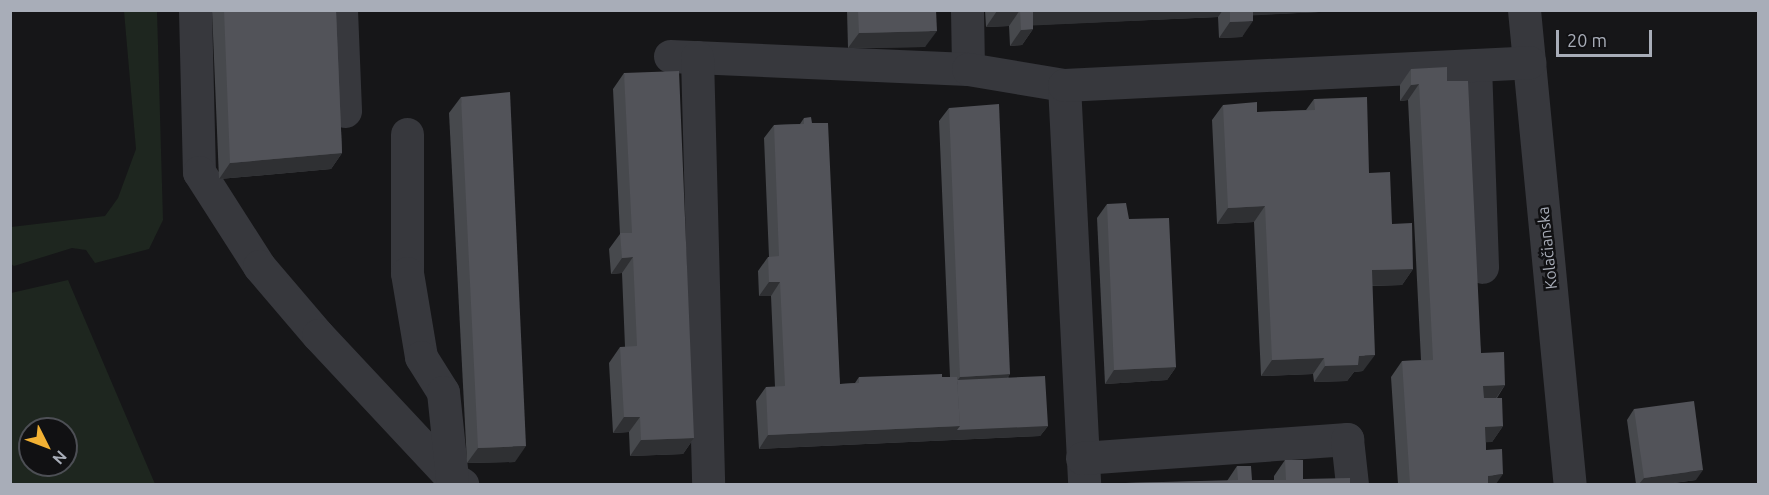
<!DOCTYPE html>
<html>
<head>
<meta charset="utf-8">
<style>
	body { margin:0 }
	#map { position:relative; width:1769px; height:495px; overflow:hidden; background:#161618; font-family:Ubuntu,sans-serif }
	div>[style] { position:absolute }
	.green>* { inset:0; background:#1e261f }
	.minor>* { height:33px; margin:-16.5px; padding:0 16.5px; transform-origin:16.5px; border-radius:16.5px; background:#37383d }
	.wall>* { inset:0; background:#47494d }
	.shaded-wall>* { inset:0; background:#2f3033 }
	.building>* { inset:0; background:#525359 }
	span { translate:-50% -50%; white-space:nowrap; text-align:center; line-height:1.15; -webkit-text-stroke:5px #111113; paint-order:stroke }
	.street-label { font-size:16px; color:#a8adb8 }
	.frame { position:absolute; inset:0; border:12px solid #a8adb8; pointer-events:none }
	.north { position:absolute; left:18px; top:417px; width:60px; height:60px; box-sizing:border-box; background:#111113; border:2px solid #4d4f55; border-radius:50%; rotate:132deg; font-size:16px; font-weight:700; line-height:24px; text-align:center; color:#a8adb8 }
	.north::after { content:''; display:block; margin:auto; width:21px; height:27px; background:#f2b134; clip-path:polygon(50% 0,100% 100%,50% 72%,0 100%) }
	.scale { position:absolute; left:1556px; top:30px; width:96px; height:27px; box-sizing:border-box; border:3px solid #a8adb8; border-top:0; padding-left:8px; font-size:18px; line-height:21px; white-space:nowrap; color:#a8adb8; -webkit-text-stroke:4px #111113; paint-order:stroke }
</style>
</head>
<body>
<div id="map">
	<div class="green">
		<i style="clip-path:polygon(124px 11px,157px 11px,163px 220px,149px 249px,95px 263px,86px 250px,72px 248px,14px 266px,11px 264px,11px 227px,105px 216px,118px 198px,136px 149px)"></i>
		<i style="clip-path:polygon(evenodd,68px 280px,155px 484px,11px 484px,11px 293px,68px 280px,30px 429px,66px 429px,66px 465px,30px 465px,30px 429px)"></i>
	</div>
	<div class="minor">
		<i style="left:195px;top:10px;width:162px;rotate:88.6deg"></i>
		<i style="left:199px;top:172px;width:112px;rotate:57.4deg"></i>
		<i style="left:259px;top:266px;width:91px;rotate:49.5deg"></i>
		<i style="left:318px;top:335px;width:196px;rotate:46.9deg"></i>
		<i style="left:452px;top:478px;width:12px;rotate:31deg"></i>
		<i style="left:341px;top:10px;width:101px;rotate:87.7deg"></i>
		<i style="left:967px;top:10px;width:59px;rotate:89deg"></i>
		<i style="left:1524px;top:10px;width:476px;rotate:84.5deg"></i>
		<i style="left:670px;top:56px;width:298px;rotate:2.5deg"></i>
		<i style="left:968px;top:69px;width:97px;rotate:9.5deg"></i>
		<i style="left:1064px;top:85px;width:400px;rotate:87.1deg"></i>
		<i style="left:697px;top:57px;width:427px;rotate:88.5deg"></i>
		<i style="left:1475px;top:65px;width:202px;rotate:88deg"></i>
		<i style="left:1064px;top:85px;width:466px;rotate:-2.8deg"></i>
		<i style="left:407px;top:134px;width:139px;rotate:90deg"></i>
		<i style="left:407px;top:273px;width:85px;rotate:80.5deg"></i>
		<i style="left:421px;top:357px;width:41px;rotate:57.8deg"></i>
		<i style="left:443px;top:392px;width:86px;rotate:84deg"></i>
		<i style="left:1082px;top:458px;width:266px;rotate:-4.1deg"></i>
		<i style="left:1347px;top:439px;width:45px;rotate:83.7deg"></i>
	</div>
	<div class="wall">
		<i style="clip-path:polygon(212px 10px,336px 10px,342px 153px,331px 169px,219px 179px)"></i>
		<i style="clip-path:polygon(847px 10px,936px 10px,925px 47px,848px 48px)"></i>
		<i style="clip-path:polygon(985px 10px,1361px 10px,1253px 15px,1242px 37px,1219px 38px,1218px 17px,1033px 25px,1033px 29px,1022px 45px,1010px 46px,1009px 26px,986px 27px)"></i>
		<i style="clip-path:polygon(1411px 69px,1447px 81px,1481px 353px,1505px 385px,1497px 398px,1503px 426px,1492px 442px,1486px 442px,1486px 450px,1496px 484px,1398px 484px,1391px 377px,1402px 361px,1421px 360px,1408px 100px,1400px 101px,1400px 85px)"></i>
		<i style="clip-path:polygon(624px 73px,694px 438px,683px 454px,630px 456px,629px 432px,613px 433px,609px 363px,620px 347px,625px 347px,622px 273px,611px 274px,609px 249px,620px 234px,613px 89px)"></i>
		<i style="clip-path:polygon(461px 97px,515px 462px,467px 463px,449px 113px)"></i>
		<i style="clip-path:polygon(1314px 99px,1369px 173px,1392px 224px,1413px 269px,1402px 285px,1372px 286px,1363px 371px,1354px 372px,1347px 381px,1314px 382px,1313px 374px,1261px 376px,1254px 222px,1217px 224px,1212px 120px,1223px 105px,1257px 112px,1306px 110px)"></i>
		<i style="clip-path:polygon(949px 108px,1010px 374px,1008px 377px,1048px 426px,1040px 436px,759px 449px,756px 401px,766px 387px,775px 387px,771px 296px,759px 296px,758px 271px,768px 257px,769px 257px,764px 138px,774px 125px,800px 124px,804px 118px,840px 384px,855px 383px,859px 377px,950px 377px,939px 121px)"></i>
		<i style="clip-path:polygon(1107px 204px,1129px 219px,1176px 367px,1167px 380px,1105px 384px,1097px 218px)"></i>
		<i style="clip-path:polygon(1634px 409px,1696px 480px,1666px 484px,1636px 484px,1627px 420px)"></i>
		<i style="clip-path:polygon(1285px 460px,1303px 479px,1350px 484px,1124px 484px,1125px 483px,1227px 481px,1237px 466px,1252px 480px,1274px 480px,1274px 476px)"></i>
	</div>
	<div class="shaded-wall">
		<i style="clip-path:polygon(1020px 10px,1009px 26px,986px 27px,997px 11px)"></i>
		<i style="clip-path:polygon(1032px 10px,1223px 10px,1218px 17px,1022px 26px)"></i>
		<i style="clip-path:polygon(1245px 10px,1361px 10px,1241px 16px)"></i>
		<i style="clip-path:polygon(1253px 21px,1242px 37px,1219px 38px,1230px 22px)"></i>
		<i style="clip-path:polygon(1033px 29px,1022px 45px,1010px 46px,1021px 30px)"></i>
		<i style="clip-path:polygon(937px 31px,925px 47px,848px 48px,859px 33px)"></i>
		<i style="clip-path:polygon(1419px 84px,1408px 100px,1400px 101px,1411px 85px)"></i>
		<i style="clip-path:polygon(342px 153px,331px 169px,219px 179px,230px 163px)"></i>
		<i style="clip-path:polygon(1265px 206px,1254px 222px,1217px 224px,1228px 208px)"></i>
		<i style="clip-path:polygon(633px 257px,622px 273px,611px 274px,622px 258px)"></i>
		<i style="clip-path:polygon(1413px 269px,1402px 285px,1361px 286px,1372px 270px)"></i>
		<i style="clip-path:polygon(769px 282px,780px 282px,771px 296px,759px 296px)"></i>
		<i style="clip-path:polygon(1375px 355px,1363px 371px,1354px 372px,1347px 381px,1314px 382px,1325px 366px,1359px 356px)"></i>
		<i style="clip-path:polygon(1324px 358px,1313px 374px,1261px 376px,1272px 360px)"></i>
		<i style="clip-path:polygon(1176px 367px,1167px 380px,1105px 384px,1114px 370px)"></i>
		<i style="clip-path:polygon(1010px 374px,1001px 388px,955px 384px,960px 377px)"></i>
		<i style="clip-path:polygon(1505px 385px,1494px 401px,1472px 402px,1483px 386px)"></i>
		<i style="clip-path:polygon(624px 417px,640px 417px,629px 432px,613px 433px)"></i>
		<i style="clip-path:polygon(960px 426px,1048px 426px,1040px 436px,759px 449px,768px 435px)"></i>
		<i style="clip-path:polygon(1503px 426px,1492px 442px,1474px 443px,1485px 427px)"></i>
		<i style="clip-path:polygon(694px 438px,683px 454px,630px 456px,641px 440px)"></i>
		<i style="clip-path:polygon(526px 446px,515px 462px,467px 463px,478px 448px)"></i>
		<i style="clip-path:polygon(1703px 470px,1696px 480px,1666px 484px,1639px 484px,1644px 478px)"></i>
		<i style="clip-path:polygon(1503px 474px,1496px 484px,1481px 484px,1488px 476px)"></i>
	</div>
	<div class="building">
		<i style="clip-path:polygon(224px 10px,336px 10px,342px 153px,230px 163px)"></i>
		<i style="clip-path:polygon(858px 10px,936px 10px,937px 31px,859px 33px)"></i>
		<i style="clip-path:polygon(1020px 10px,1033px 10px,1033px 29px,1021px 30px)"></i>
		<i style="clip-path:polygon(1230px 10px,1253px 10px,1253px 21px,1230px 22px)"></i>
		<i style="clip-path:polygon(1447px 67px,1447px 81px,1468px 81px,1481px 353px,1504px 352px,1505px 385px,1483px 386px,1484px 398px,1502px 398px,1503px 426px,1485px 427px,1486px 450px,1502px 449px,1503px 474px,1488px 476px,1488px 484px,1410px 484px,1402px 361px,1433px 360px,1419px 84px,1411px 85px,1411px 69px)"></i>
		<i style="clip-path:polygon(679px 71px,694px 438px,641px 440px,640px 417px,624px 417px,620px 347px,637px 346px,633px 257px,622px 258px,620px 233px,632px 233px,624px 73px)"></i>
		<i style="clip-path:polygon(510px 92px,526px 446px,478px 448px,461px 97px)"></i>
		<i style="clip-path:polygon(1367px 97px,1369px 173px,1390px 172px,1392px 224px,1412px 223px,1413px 269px,1372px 270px,1375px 355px,1359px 356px,1358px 365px,1325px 366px,1324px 358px,1272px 360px,1265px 206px,1228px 208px,1223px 105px,1257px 102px,1257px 112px,1315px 110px,1314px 99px)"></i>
		<i style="clip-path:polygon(999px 104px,1010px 374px,960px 377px,949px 108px)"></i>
		<i style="clip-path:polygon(811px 117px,812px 123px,828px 123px,840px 384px,859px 383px,859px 377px,942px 374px,942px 377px,957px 377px,960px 426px,768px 435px,766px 387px,785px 386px,780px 282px,769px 282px,768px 257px,779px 256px,774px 125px,804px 124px,804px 118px)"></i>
		<i style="clip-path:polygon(1126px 203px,1129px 219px,1169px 218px,1176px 367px,1114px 370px,1107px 204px)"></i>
		<i style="clip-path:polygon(1045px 376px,1048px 426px,957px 430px,960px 426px,957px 380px)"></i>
		<i style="clip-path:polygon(1694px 401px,1703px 470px,1644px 478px,1634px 409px)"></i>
		<i style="clip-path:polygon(1285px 460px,1303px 460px,1303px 479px,1350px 478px,1350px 484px,1125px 484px,1125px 483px,1238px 480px,1237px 466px,1251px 466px,1252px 480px,1286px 480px)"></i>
	</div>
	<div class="street-label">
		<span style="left:1547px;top:248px;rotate:-96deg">Kolačianska</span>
	</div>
	<div class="frame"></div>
	<div class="north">N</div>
	<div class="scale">20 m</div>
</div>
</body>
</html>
